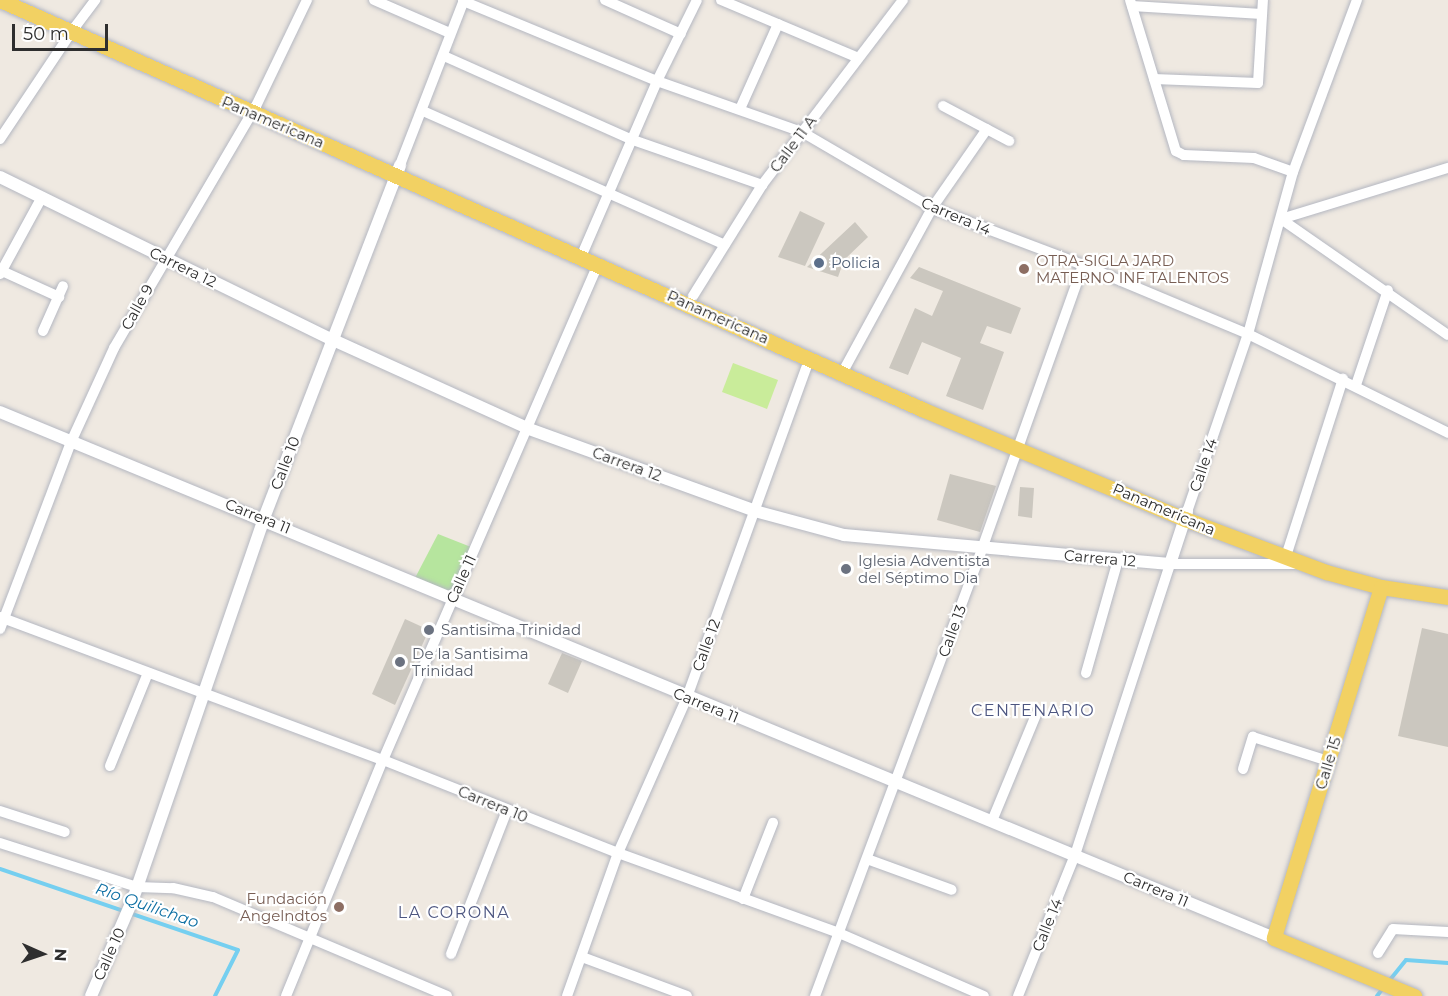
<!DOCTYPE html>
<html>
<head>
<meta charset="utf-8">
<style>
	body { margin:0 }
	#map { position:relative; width:1448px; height:996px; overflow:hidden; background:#efe9e1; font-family:Montserrat,sans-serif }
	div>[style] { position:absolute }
	.green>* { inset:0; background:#b6e59e }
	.pitch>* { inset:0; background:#c9ec9a }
	.stream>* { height:4px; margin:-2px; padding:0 2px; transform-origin:2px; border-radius:2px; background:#75cff0 }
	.building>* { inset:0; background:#cbc7bf }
	.roads { filter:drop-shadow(0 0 2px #b4b7c1) drop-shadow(0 0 2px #b4b7c1) }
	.minor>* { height:10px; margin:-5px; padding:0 5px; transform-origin:5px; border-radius:5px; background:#fff }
	.tertiary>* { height:12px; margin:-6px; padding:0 6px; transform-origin:6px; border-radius:6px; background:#fff }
	.primary>* { height:15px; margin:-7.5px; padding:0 7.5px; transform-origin:7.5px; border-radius:7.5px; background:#f2d163 }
	.dots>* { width:16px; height:16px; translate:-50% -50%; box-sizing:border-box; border:3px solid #fff; border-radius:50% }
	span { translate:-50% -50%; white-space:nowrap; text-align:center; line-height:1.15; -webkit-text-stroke:4.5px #fff; paint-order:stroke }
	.street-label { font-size:15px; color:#2e2e2e }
	.education-label { font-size:15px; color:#785e54 }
	.left { translate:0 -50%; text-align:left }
	.right { translate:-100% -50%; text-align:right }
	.service-label { font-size:15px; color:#4e5e75 }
	.worship-label { font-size:15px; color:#5b616d }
	.neighbourhood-label { font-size:16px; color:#4d5680; letter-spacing:1.5px }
	.water-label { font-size:16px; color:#0d6fa3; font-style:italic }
	.north { position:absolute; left:12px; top:924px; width:60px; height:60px; -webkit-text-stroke:4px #fff; paint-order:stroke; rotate:93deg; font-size:16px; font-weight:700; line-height:24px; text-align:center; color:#2e2e2e }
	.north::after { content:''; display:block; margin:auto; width:21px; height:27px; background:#2e2e2e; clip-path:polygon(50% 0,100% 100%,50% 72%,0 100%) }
	.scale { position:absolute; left:12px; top:24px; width:96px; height:27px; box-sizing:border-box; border:3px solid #2e2e2e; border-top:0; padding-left:8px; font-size:18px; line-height:21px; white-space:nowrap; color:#2e2e2e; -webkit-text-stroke:4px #fff; paint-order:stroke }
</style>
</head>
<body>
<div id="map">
	<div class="green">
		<i style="clip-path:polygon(438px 534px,471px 547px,451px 594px,415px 578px)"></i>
	</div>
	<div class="pitch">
		<i style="clip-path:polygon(733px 363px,778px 380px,767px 409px,722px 392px)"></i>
	</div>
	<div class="stream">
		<i style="left:0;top:869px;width:251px;rotate:18.8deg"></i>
		<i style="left:238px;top:950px;width:51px;rotate:116.6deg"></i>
		<i style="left:1389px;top:981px;width:27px;rotate:-51deg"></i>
		<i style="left:1406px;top:960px;width:42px;rotate:4.1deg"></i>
		<i style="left:1377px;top:996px;width:11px;rotate:-52deg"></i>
	</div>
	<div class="building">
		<i style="clip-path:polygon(800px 211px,825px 223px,805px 266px,778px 257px)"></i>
		<i style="clip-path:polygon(855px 222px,868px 237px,844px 260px,838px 277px,807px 267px)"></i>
		<i style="clip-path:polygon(919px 267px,1021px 308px,1011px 334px,987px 326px,980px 343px,1004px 352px,983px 410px,946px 396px,961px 358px,922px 342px,908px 375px,889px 368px,915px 308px,932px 316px,943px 291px,910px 278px)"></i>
		<i style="clip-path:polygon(950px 474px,996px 486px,980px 532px,937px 520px)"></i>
		<i style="clip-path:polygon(1020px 487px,1034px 488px,1032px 518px,1018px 516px)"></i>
		<i style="clip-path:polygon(405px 619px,429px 630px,395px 705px,372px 694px)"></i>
		<i style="clip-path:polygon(1422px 628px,1448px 634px,1448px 747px,1398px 736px)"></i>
		<i style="clip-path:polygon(562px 653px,582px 661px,568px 693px,548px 684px)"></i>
	</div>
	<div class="roads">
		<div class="minor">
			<i style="left:374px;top:0;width:83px;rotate:23.5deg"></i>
			<i style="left:605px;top:0;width:83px;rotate:24.1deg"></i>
			<i style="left:721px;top:0;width:149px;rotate:22.9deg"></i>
			<i style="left:1130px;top:0;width:158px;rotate:73.1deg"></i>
			<i style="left:1176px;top:151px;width:9px;rotate:27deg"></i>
			<i style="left:1184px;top:155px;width:70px;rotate:2.5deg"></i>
			<i style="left:1254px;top:158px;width:41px;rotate:19.7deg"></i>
			<i style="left:463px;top:1px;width:210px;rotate:22.4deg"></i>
			<i style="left:657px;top:81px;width:154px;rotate:19.4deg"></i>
			<i style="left:802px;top:132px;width:151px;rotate:30.3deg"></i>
			<i style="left:932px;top:208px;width:161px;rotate:20.7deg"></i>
			<i style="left:1083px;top:265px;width:179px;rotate:22.7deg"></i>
			<i style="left:1248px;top:334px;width:223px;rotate:26.3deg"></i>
			<i style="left:1132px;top:6px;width:130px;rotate:3.5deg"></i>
			<i style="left:75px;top:27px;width:34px;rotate:-53deg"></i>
			<i style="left:444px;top:56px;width:207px;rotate:24deg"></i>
			<i style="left:633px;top:140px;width:137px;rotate:19.2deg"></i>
			<i style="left:1154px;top:79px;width:104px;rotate:2.2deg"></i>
			<i style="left:1258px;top:83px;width:83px;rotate:-86.6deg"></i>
			<i style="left:943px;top:106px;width:75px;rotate:27.9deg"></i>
			<i style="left:740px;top:109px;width:93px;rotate:-65.9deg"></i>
			<i style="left:423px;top:111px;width:330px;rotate:23.9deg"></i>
			<i style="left:0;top:139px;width:126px;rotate:-56.3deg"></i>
			<i style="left:400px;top:165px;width:177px;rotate:-68.8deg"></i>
			<i style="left:1281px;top:219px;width:203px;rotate:34.8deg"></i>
			<i style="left:1281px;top:219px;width:175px;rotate:-17deg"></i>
			<i style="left:584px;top:250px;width:184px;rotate:-66.6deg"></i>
			<i style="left:657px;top:81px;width:90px;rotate:-63.7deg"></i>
			<i style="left:2px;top:271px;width:63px;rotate:24.5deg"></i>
			<i style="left:0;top:274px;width:88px;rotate:-61.4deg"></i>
			<i style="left:693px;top:296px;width:131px;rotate:-58.1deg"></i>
			<i style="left:762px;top:185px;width:233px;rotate:-52.7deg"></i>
			<i style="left:43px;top:331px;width:49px;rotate:-66deg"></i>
			<i style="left:846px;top:366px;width:180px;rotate:-61.4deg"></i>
			<i style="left:932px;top:208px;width:96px;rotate:-55.2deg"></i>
			<i style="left:1356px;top:385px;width:100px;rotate:-71.4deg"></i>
			<i style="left:1187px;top:512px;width:188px;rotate:-71.1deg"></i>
			<i style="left:1248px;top:334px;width:168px;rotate:-74.5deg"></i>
			<i style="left:1293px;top:172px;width:184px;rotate:-69.6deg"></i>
			<i style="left:1288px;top:550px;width:180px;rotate:-72.2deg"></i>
			<i style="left:0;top:617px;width:409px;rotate:20.5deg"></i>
			<i style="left:383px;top:760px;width:253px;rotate:21.6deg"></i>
			<i style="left:618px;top:853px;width:235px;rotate:19.9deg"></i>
			<i style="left:839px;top:933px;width:158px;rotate:23.5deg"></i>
			<i style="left:0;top:629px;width:200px;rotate:-69.2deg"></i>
			<i style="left:71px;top:442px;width:103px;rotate:-65.4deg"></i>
			<i style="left:114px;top:348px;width:281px;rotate:-59.6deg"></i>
			<i style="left:256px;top:106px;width:118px;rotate:-64.3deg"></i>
			<i style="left:1086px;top:673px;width:117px;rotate:-74.2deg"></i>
			<i style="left:110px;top:766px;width:100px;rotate:-67.8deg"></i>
			<i style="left:1243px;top:769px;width:34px;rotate:-73deg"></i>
			<i style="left:1253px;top:737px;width:79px;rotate:17.7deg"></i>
			<i style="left:0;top:811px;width:68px;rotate:17.9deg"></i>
			<i style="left:992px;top:821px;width:115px;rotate:-67.5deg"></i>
			<i style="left:0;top:843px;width:144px;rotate:17.8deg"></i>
			<i style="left:137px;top:887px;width:36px;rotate:2deg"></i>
			<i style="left:173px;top:888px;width:41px;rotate:12.7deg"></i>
			<i style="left:213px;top:897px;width:254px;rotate:22.9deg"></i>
			<i style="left:867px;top:859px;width:90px;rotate:20deg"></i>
			<i style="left:743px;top:899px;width:82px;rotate:-68.5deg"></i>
			<i style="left:1378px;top:953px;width:28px;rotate:-58deg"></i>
			<i style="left:1393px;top:929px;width:55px;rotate:3.1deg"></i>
			<i style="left:451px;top:954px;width:155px;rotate:-68.7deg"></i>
			<i style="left:582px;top:957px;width:112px;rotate:20.4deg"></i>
			<i style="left:286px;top:996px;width:255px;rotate:-67.7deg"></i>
			<i style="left:383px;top:760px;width:541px;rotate:-66.56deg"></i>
			<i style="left:567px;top:996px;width:152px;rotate:-70.4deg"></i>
			<i style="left:618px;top:853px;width:171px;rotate:-66.1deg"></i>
			<i style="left:687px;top:697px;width:361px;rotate:-70.1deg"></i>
			<i style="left:815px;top:996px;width:480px;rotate:-69.5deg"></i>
			<i style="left:983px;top:546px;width:298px;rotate:-70.4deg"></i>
			<i style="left:1018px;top:996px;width:152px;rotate:-68deg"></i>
			<i style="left:1075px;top:855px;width:306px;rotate:-71.9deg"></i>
			<i style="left:1170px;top:564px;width:126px"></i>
		</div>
		<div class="tertiary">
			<i style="left:0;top:177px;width:369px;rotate:26.1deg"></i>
			<i style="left:331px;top:339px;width:217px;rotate:24.4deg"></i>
			<i style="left:529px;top:429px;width:240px;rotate:19.9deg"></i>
			<i style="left:755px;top:511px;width:92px;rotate:15.1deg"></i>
			<i style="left:844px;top:535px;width:327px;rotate:5.1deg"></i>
			<i style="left:1170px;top:564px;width:55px;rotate:-71.9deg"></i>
			<i style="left:0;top:412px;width:1378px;rotate:22.43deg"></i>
			<i style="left:91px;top:996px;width:106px;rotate:-66.6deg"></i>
			<i style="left:133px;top:899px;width:403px;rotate:-71deg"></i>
			<i style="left:264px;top:518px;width:378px;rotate:-68.9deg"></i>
		</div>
		<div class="primary">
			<i style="left:0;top:0;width:1011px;rotate:23.93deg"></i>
			<i style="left:924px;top:410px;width:283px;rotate:22.7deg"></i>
			<i style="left:1185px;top:519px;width:151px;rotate:20.6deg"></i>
			<i style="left:1326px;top:572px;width:57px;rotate:15.3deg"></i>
			<i style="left:1381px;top:587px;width:68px;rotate:8.5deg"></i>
			<i style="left:1381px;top:587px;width:367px;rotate:107deg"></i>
			<i style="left:1274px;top:938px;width:152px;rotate:22.5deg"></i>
		</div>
	</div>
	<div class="dots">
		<i style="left:819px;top:263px;background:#5c6f8a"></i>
		<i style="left:1024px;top:269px;background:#8d6e63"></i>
		<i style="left:846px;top:569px;background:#6b7280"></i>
		<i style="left:429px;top:630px;background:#6b7280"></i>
		<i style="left:400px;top:662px;background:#6b7280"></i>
		<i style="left:339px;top:907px;background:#8d6e63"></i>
	</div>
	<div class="street-label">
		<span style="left:273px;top:122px;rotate:23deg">Panamericana</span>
		<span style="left:793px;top:144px;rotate:-53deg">Calle 11 A</span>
		<span style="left:956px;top:216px;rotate:23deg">Carrera 14</span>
		<span style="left:183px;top:267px;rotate:26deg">Carrera 12</span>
		<span style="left:137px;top:307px;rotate:-61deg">Calle 9</span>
		<span style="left:718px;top:317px;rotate:24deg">Panamericana</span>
		<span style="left:285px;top:463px;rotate:-69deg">Calle 10</span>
		<span style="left:627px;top:464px;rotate:20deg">Carrera 12</span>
		<span style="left:1203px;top:465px;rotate:-71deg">Calle 14</span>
		<span style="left:1164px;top:509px;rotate:23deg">Panamericana</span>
		<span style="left:258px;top:516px;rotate:22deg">Carrera 11</span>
		<span style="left:1100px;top:558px;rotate:5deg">Carrera 12</span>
		<span style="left:461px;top:579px;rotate:-66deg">Calle 11</span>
		<span style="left:952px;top:631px;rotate:-70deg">Calle 13</span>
		<span style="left:706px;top:645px;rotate:-70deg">Calle 12</span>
		<span style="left:706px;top:705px;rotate:22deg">Carrera 11</span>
		<span style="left:1328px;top:763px;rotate:-73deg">Calle 15</span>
		<span style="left:493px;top:804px;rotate:22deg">Carrera 10</span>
		<span style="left:1156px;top:889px;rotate:23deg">Carrera 11</span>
		<span style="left:1047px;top:925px;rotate:-68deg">Calle 14</span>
		<span style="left:109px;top:954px;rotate:-66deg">Calle 10</span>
	</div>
	<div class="education-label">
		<span class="left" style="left:1036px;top:269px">OTRA-SIGLA JARD<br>MATERNO INF TALENTOS</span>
		<span class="right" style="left:327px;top:907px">Fundación<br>Angelndtos</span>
	</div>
	<div class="service-label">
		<span class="left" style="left:831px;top:263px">Policia</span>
	</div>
	<div class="worship-label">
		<span class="left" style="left:858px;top:569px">Iglesia Adventista<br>del Séptimo Dia</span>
		<span class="left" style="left:441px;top:630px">Santisima Trinidad</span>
		<span class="left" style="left:412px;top:662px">De la Santisima<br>Trinidad</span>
	</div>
	<div class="neighbourhood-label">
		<span style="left:1033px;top:711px">CENTENARIO</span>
		<span style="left:454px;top:913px">LA CORONA</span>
	</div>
	<div class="water-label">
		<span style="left:147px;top:906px;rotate:19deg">Río Quilichao</span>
	</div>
	<div class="north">N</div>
	<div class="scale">50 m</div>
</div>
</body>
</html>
